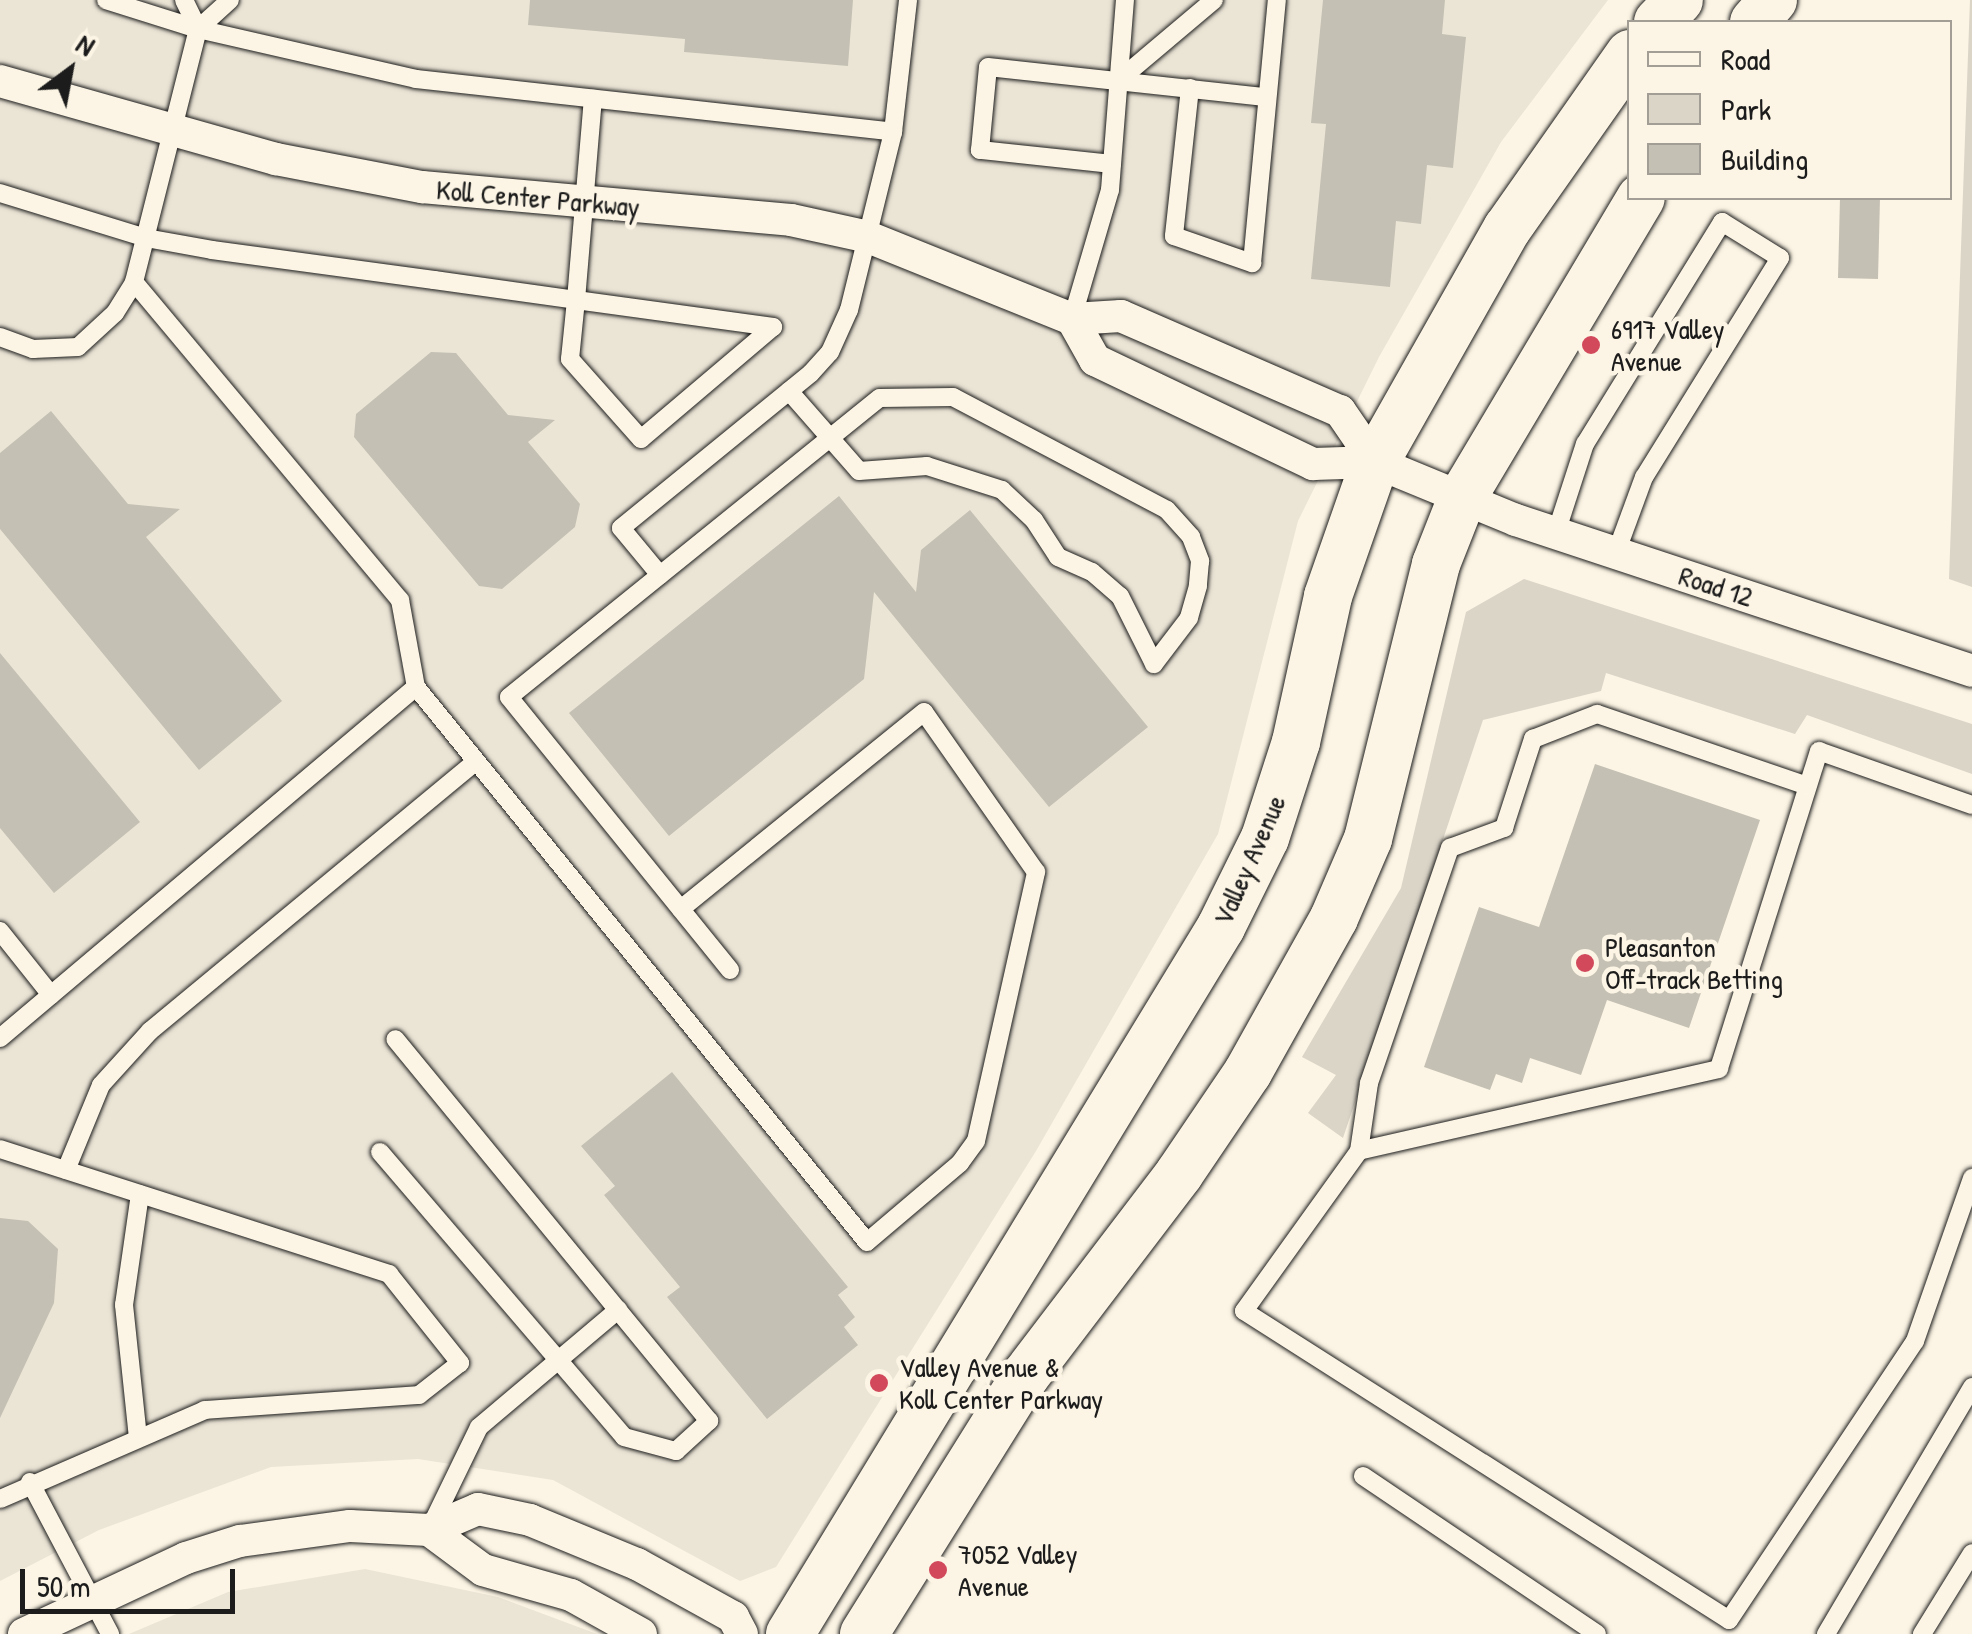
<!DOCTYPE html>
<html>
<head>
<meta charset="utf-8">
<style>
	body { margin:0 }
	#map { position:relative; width:1972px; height:1634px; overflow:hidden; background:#fcf5e5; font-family:"Patrick Hand",sans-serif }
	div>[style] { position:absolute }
	.built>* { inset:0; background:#ebe5d6 }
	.green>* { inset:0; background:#dbd5c8 }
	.building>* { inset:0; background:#c4c0b3 }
	.roads { filter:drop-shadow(0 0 2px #1c1c1c) drop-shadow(0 0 2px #1c1c1c) }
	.lane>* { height:18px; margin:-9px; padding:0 9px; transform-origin:9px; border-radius:9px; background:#fcf5e5 }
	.street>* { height:32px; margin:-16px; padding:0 16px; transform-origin:16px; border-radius:16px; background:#fcf5e5 }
	.secondary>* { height:48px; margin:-24px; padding:0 24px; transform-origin:24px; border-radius:24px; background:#fcf5e5 }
	.dots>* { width:28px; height:28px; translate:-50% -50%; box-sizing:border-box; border:5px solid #fcf5e5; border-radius:50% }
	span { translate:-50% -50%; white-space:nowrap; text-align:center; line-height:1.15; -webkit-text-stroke:9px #fcf5e5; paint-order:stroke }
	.street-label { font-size:28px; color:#1c1c1c }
	.poi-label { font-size:28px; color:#1c1c1c }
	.left { translate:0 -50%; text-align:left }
	.legend { position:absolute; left:1627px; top:20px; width:325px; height:180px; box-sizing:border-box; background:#fcf5e5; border:2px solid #a29e95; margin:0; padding:12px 18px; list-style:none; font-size:30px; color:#1c1c1c }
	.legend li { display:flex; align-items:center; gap:20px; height:50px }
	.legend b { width:50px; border:2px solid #a29e95 }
	.north { position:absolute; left:20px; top:20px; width:100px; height:100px; -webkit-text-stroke:8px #fcf5e5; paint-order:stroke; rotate:32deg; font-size:28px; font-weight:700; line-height:40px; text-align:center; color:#1c1c1c }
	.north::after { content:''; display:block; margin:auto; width:35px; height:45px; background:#1c1c1c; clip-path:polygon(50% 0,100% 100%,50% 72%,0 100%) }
	.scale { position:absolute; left:20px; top:1569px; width:215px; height:45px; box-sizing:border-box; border:5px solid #1c1c1c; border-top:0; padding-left:12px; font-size:30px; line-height:35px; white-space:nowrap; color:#1c1c1c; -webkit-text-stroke:8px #fcf5e5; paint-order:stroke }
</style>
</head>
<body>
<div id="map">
	<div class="built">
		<i style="clip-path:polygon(0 0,1608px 0,1501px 142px,1379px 357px,1298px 521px,1218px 834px,1036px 1151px,776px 1567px,740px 1581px,553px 1480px,418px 1459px,271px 1467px,99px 1530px,0 1581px)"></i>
		<i style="clip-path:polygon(365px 1569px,498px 1597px,597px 1634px,129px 1634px,228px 1592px)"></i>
	</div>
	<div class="green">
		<i style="clip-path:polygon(1970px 0,1972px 0,1972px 587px,1949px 579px)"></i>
		<i style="clip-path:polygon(1524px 579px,1972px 724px,1972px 774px,1807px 715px,1795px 734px,1606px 673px,1601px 691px,1483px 720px,1343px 1138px,1308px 1113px,1336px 1075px,1302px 1057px,1401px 888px,1466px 612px)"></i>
	</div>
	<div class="building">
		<i style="clip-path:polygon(530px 0,853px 0,848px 66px,684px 52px,685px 39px,528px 25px)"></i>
		<i style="clip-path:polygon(1323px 0,1445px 0,1442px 34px,1466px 37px,1453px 168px,1427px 165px,1421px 224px,1396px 221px,1390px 287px,1311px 279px,1326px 124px,1311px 123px)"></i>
		<i style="clip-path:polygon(1840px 198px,1880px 198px,1878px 279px,1838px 278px)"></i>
		<i style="clip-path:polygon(431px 352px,456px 353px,508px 415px,555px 420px,528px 442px,580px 504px,575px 527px,502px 589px,479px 586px,354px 437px,356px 414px)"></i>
		<i style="clip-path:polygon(51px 411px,128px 504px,180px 509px,146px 537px,282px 701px,199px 770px,0 529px,0 453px)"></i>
		<i style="clip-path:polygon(839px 496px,916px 592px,921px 550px,970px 510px,1148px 727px,1049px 807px,874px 592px,864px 679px,669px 836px,569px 713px)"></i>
		<i style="clip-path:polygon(0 653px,140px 822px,54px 893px,0 828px)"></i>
		<i style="clip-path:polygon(1595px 764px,1760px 820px,1689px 1028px,1607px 1000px,1581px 1075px,1530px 1058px,1522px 1083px,1496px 1074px,1490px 1090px,1424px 1067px,1479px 907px,1539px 927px)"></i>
		<i style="clip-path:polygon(672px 1072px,848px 1287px,838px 1295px,855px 1317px,844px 1327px,858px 1345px,767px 1419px,667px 1297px,680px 1287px,604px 1195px,615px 1186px,581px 1146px)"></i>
		<i style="clip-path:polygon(0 1218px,28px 1221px,58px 1249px,54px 1303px,0 1418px)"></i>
	</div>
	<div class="roads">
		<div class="lane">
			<i style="left:106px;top:0;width:96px;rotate:17.5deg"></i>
			<i style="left:198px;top:29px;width:224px;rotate:12.9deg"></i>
			<i style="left:416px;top:79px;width:480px;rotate:6.3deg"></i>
			<i style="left:184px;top:0;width:32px;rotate:64deg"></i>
			<i style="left:1119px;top:80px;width:124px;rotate:-40.1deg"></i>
			<i style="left:1190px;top:88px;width:149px;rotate:96.2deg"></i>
			<i style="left:1174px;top:236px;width:83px;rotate:19.1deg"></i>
			<i style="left:1252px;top:263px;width:264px;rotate:-84.6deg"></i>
			<i style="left:1112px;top:164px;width:133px;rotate:-173.9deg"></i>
			<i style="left:980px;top:150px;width:83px;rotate:-84.5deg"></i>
			<i style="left:988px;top:67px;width:279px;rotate:6.2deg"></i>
			<i style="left:0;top:193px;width:153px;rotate:17.1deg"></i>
			<i style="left:146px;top:238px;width:67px;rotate:10.3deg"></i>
			<i style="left:212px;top:250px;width:224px;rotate:7.7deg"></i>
			<i style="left:434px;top:280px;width:143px;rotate:8deg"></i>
			<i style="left:576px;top:300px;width:199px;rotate:7.8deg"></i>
			<i style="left:773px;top:327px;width:173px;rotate:139.7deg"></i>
			<i style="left:641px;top:439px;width:107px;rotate:-131.6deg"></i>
			<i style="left:570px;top:359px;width:59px;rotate:-84.2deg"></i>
			<i style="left:576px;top:300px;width:202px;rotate:-85.2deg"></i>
			<i style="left:134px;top:282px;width:415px;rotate:50.1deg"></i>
			<i style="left:400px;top:600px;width:88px;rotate:79.6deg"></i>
			<i style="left:416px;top:687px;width:715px;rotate:50.9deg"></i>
			<i style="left:867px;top:1242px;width:122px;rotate:-40.3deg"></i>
			<i style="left:960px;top:1163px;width:27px;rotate:-54deg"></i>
			<i style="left:976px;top:1141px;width:276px;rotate:-77.4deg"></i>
			<i style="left:1036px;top:872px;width:195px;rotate:-125deg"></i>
			<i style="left:924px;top:712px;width:313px;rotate:141deg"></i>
			<i style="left:1072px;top:319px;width:134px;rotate:-73.6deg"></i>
			<i style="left:1110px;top:190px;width:191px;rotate:-85.5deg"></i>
			<i style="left:0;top:337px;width:35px;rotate:20deg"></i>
			<i style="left:33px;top:349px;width:45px;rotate:-2.5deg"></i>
			<i style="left:78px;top:347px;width:50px;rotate:-42.6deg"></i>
			<i style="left:115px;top:313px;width:36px;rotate:-58deg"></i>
			<i style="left:134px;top:282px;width:261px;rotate:-75.8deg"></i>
			<i style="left:198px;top:29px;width:43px;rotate:-42.2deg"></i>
			<i style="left:789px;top:391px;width:106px;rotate:48.8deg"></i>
			<i style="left:859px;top:471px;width:68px;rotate:-4.2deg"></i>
			<i style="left:927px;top:466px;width:79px;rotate:17.7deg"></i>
			<i style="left:1002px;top:490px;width:44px;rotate:43.2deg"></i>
			<i style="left:1034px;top:520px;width:44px;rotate:57deg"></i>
			<i style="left:1058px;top:557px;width:37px;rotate:24deg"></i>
			<i style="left:1092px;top:572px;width:37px;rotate:41deg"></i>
			<i style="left:1120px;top:596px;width:76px;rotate:63.4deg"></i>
			<i style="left:1556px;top:533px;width:94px;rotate:-72deg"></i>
			<i style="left:1585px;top:444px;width:261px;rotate:-58.3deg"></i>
			<i style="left:1722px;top:222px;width:68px;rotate:31.8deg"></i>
			<i style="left:1780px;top:258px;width:258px;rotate:121.8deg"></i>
			<i style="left:1644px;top:477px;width:81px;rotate:110.2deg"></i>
			<i style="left:660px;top:575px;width:61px;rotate:-129.7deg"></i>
			<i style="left:621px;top:528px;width:245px;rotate:-39.2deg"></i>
			<i style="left:811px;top:373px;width:28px;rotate:-48deg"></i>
			<i style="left:830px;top:352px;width:46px;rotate:-65.7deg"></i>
			<i style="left:849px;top:310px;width:183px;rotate:-76.1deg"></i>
			<i style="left:893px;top:132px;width:133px;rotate:-83.5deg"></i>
			<i style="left:1972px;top:805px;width:162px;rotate:-160.6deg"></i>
			<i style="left:1819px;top:751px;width:333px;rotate:107.5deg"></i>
			<i style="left:1719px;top:1069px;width:369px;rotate:167.2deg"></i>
			<i style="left:1359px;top:1151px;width:197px;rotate:125.7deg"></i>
			<i style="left:1244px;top:1311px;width:575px;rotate:32.5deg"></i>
			<i style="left:1729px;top:1620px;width:335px;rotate:-56.3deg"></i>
			<i style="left:1915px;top:1341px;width:173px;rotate:-70.7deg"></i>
			<i style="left:0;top:931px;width:82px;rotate:51.4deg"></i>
			<i style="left:730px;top:970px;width:351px;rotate:-129deg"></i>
			<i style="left:509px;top:697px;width:476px;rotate:-38.9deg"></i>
			<i style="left:880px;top:398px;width:73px;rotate:-0.8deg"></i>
			<i style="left:953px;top:397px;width:242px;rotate:27.8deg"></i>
			<i style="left:1167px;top:510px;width:36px;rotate:48deg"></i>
			<i style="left:1191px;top:537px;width:26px;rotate:69deg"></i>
			<i style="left:1200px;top:561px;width:25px;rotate:95deg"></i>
			<i style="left:1198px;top:586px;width:33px;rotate:106deg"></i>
			<i style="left:1189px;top:618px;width:58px;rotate:127.3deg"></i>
			<i style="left:0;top:1038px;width:544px;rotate:-40.16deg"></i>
			<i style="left:0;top:1149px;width:409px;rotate:17.8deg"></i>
			<i style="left:389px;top:1274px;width:114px;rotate:51.4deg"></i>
			<i style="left:460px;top:1363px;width:52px;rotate:142deg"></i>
			<i style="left:419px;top:1395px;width:215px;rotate:176deg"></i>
			<i style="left:205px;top:1410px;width:223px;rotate:156.5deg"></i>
			<i style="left:1359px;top:1151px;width:69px;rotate:-81.6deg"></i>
			<i style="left:1369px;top:1083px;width:249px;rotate:-71deg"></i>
			<i style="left:1450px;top:848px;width:58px;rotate:-20.3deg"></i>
			<i style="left:1504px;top:828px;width:94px;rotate:-72deg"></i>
			<i style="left:1533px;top:739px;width:69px;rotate:-21.3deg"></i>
			<i style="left:1597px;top:714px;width:222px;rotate:18.9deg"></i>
			<i style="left:380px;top:1152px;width:375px;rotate:49.4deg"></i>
			<i style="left:624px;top:1437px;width:54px;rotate:15.1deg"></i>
			<i style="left:676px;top:1451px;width:45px;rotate:-42.3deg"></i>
			<i style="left:709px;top:1421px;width:494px;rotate:-129.4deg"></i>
			<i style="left:66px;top:1170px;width:92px;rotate:-67.6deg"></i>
			<i style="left:101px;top:1085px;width:73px;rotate:-47.8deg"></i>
			<i style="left:150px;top:1031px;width:423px;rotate:-39.6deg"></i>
			<i style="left:138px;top:1438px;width:134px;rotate:-96deg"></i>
			<i style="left:124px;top:1305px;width:112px;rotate:-81.8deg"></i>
			<i style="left:1363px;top:1476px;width:282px;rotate:34deg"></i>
			<i style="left:30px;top:1482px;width:172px;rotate:62.2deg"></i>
			<i style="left:430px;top:1528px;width:112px;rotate:-64.1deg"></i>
			<i style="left:479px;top:1427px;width:182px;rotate:-40.1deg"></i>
			<i style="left:1826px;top:1634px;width:287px;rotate:-59.4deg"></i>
			<i style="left:1922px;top:1634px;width:95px;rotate:-58.3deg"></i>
		</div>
		<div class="street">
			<i style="left:0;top:81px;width:287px;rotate:15.8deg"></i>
			<i style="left:276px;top:159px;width:149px;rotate:10.9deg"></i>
			<i style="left:422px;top:187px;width:370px;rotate:5.1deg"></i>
			<i style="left:791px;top:220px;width:79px;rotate:12.4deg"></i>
			<i style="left:868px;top:237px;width:220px;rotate:21.9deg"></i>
			<i style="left:1072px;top:319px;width:49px;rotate:-3.5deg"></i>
			<i style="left:1121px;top:316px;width:239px;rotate:23.5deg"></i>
			<i style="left:1340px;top:411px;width:62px;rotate:55.5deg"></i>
			<i style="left:1072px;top:319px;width:47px;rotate:60.7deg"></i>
			<i style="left:1095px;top:360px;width:242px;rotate:25.5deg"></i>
			<i style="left:1313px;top:464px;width:62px;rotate:-1.8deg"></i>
			<i style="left:1375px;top:462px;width:152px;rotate:22.4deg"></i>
			<i style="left:1516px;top:520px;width:480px;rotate:18.3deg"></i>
			<i style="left:429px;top:1530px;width:67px;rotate:36.5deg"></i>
			<i style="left:483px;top:1570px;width:91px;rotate:15.9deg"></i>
			<i style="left:571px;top:1595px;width:80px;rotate:29.1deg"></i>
			<i style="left:24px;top:1634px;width:179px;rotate:-25.1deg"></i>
			<i style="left:186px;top:1558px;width:57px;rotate:-17.5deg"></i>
			<i style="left:240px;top:1541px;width:111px;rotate:-7.8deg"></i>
			<i style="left:350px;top:1526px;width:79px;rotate:2.9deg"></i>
			<i style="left:429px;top:1530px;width:53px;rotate:-23.2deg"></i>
			<i style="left:478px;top:1509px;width:53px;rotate:11.9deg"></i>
			<i style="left:530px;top:1520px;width:116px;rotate:22.4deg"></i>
			<i style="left:637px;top:1564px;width:110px;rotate:28.9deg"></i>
			<i style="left:733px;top:1617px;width:19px;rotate:62deg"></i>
		</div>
		<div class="secondary">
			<i style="left:1658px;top:22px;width:30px;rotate:-46deg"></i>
			<i style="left:1754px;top:22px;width:29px;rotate:-49deg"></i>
			<i style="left:790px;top:1634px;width:828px;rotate:-58.63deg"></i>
			<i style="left:1221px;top:927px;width:99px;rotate:-63.7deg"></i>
			<i style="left:1265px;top:838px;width:101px;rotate:-72.1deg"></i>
			<i style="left:1296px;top:742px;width:149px;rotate:-77.6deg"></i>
			<i style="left:1328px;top:596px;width:142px;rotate:-70.7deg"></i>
			<i style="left:1375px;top:462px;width:268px;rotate:-60.5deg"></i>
			<i style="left:1507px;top:229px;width:214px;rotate:-54.9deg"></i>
			<i style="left:864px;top:1634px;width:305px;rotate:-58deg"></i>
			<i style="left:1026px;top:1375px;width:253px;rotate:-52.7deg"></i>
			<i style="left:1179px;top:1174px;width:123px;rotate:-55.9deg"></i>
			<i style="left:1248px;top:1072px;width:176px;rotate:-60.8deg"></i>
			<i style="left:1334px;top:918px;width:86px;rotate:-66.7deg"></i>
			<i style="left:1368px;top:839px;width:283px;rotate:-76.1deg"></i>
			<i style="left:1436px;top:564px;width:71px;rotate:-68.5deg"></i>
			<i style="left:1462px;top:498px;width:349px;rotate:-59.2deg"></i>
		</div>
	</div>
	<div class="dots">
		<i style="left:1591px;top:345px;background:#d1495b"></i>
		<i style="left:1585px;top:963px;background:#d1495b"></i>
		<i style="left:879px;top:1383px;background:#d1495b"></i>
		<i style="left:938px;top:1570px;background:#d1495b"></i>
	</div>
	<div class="street-label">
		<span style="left:538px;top:198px;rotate:5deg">Koll Center Parkway</span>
		<span style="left:1716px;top:586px;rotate:18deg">Road 12</span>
		<span style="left:1249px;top:860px;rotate:-66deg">Valley Avenue</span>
	</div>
	<div class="poi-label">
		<span class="left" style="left:1611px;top:345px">6917 Valley<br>Avenue</span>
		<span class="left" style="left:1605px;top:963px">Pleasanton<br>Off-track Betting</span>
		<span class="left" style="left:899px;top:1383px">Valley Avenue &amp;<br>Koll Center Parkway</span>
		<span class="left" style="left:958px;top:1570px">7052 Valley<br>Avenue</span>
	</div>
	<ul class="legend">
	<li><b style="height:12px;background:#fcf5e5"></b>Road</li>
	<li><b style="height:28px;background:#dbd5c8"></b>Park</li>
	<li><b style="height:28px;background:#c4c0b3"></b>Building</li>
	</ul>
	<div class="north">N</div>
	<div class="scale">50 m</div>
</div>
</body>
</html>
